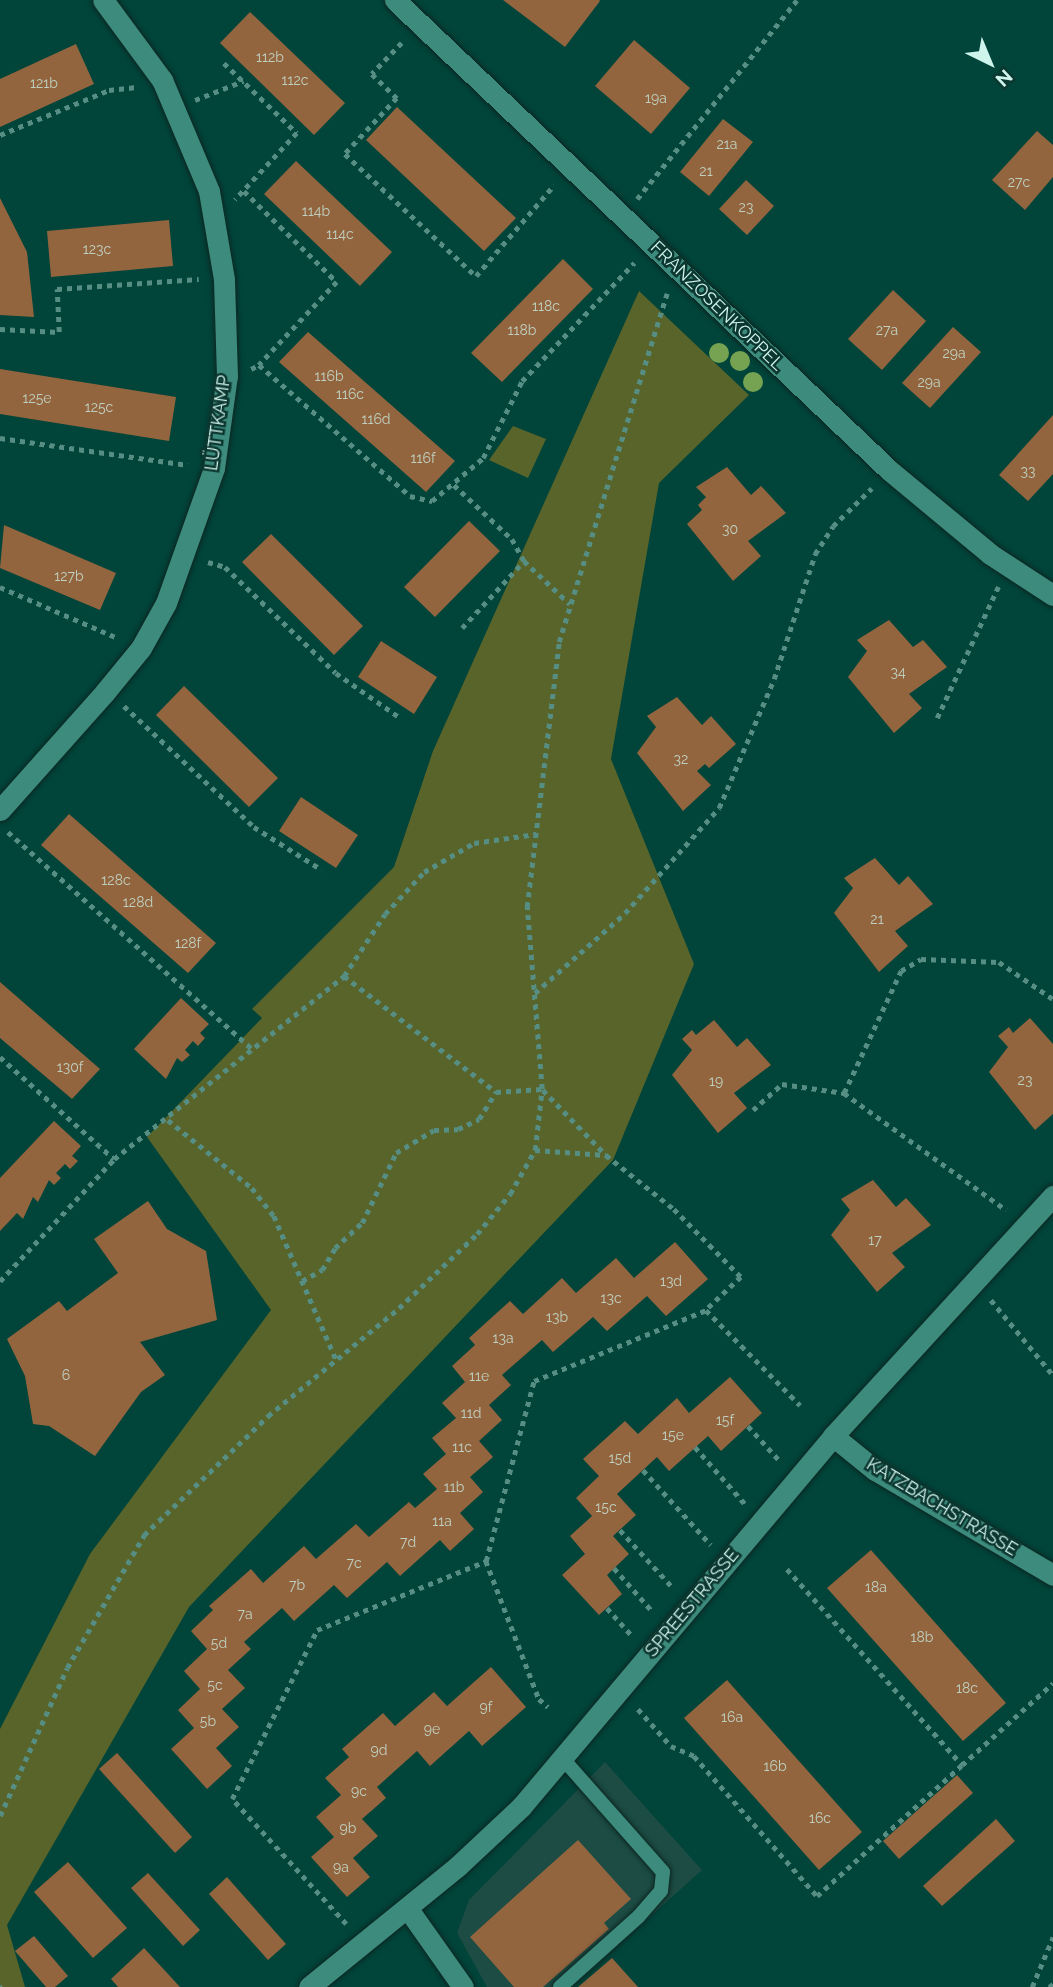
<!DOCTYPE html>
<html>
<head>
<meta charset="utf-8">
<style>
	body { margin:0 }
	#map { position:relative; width:1053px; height:1987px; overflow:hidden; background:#00443a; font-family:Raleway,sans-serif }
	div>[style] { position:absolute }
	.built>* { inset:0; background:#1c4c44 }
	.green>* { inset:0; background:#58642a }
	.building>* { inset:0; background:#93653e }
	.path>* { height:4.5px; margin-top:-2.25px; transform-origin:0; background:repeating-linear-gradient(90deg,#568e84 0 5px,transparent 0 10px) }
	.roads { filter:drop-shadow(0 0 2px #0d2621) drop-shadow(0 0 2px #0d2621) }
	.lane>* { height:14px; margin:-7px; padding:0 7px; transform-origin:7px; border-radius:7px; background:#3c8b7c }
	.street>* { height:21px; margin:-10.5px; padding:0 10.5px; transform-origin:10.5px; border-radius:10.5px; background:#3c8b7c }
	.secondary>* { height:21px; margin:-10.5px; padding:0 10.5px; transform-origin:10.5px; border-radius:10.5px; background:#3c8b7c }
	.trees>* { width:20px; height:20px; margin:-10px; border-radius:50%; background:#75a351 }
	span { translate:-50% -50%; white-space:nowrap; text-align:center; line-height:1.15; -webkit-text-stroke:5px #0c3730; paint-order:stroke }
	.number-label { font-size:14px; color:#bfd0c0 }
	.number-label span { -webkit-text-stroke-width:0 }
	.street-label { font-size:18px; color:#cef4eb }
	.north { position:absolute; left:955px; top:28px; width:70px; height:70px; -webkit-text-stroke:5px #0c3730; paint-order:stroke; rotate:137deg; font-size:19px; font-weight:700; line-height:28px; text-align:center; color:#cef4eb }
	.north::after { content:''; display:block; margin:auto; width:24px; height:32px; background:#cef4eb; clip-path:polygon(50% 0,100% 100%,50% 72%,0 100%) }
</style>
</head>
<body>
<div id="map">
	<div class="built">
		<i style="clip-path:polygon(605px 1762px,702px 1870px,572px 1987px,487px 1987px,457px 1933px,469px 1900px)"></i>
	</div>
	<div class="green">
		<i style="clip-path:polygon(639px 291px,749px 395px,659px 483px,611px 759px,694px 964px,613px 1160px,189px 1607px,7px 1925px,25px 1987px,0 1987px,0 1729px,90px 1554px,271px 1310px,147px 1137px,262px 1018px,252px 1009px,394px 867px,433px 751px)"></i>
		<i style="clip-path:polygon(513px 426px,546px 439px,528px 478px,489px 460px)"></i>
	</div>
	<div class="building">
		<i style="clip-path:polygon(503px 0,599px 0,600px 1px,565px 47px)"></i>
		<i style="clip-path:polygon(250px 12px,345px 103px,314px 135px,220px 43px)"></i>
		<i style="clip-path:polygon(634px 40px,690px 88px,651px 134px,595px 86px)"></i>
		<i style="clip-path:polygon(76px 44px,94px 84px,0 127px,0 79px)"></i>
		<i style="clip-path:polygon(397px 107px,516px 218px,484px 251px,366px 140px)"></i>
		<i style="clip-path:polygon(723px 119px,753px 142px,709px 196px,680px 172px)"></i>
		<i style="clip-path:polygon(1037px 131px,1053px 145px,1053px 177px,1025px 210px,992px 180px)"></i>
		<i style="clip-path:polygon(296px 161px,392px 252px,360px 286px,264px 194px)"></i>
		<i style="clip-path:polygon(746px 180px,774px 206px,747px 235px,719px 209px)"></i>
		<i style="clip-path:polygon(0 198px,27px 252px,34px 317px,0 315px)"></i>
		<i style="clip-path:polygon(169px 220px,173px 266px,51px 277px,47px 231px)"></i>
		<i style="clip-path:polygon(563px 259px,593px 289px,502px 382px,471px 353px)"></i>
		<i style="clip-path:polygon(893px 290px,926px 321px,882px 370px,848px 339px)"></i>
		<i style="clip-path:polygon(953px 327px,981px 352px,930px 408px,902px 383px)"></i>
		<i style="clip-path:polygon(308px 332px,455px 461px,426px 492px,279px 362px)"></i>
		<i style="clip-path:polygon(0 369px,176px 397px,169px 441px,0 414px)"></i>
		<i style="clip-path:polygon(1053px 415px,1053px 474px,1028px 501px,999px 475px)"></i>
		<i style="clip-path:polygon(727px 467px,751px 495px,761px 486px,786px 513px,748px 541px,761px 556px,733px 581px,687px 524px,702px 510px,698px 505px,706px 497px,696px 487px)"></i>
		<i style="clip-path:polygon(469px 521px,500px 551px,435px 617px,404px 587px)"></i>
		<i style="clip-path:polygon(4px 525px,116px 573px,100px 610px,0 568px)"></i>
		<i style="clip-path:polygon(271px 534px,363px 626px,334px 655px,242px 562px)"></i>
		<i style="clip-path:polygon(889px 620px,913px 647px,923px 640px,947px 667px,909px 694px,922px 708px,894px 733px,848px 677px,867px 651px,857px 640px)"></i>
		<i style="clip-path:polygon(381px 641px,437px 677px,414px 714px,358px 677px)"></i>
		<i style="clip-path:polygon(184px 686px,278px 778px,249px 807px,156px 715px)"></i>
		<i style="clip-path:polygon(677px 697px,702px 725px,711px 716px,736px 744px,709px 768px,705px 764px,697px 771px,711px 785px,683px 811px,637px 753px,656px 727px,647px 716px)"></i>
		<i style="clip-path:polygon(301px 797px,358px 835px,336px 868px,279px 831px)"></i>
		<i style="clip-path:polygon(69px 814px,216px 943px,188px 973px,41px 845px)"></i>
		<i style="clip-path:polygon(875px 858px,899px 885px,908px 876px,933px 904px,895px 931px,908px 946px,879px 972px,834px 913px,853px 888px,844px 878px)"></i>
		<i style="clip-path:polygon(0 982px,100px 1069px,72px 1099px,0 1038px)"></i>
		<i style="clip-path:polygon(181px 998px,209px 1024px,200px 1033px,205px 1038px,198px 1046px,193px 1041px,185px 1050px,190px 1055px,182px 1062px,177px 1058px,166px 1079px,134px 1049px)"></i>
		<i style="clip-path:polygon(1030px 1018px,1053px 1044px,1053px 1114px,1035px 1130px,989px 1072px,1008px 1047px,998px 1036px,1009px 1027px,1013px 1033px)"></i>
		<i style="clip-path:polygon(714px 1020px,737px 1047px,747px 1038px,771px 1065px,734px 1093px,747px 1108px,718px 1133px,672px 1075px,692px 1050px,682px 1039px,692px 1030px,696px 1035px)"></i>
		<i style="clip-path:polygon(54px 1121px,81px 1146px,72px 1156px,78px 1161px,70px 1169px,65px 1164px,56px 1173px,61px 1178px,54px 1185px,49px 1180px,38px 1202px,33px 1197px,23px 1219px,17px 1213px,0 1231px,0 1178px)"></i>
		<i style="clip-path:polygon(873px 1180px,896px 1207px,906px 1198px,931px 1225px,892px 1253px,905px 1267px,877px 1292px,831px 1235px,850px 1210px,841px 1199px)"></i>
		<i style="clip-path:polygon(148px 1201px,167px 1229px,206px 1251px,217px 1320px,140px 1342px,165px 1375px,141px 1392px,95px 1456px,49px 1426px,33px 1424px,25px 1376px,7px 1339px,59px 1301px,67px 1311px,118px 1273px,94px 1239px)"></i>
		<i style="clip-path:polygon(675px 1242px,708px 1279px,666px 1316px,647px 1296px,607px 1331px,593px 1317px,553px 1352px,542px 1340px,502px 1375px,511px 1385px,489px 1405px,502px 1420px,479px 1441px,493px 1457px,470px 1477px,483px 1492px,460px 1513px,474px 1529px,450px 1551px,440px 1540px,400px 1576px,387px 1562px,347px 1598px,334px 1585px,294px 1621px,282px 1608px,244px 1642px,251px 1649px,228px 1670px,245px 1688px,222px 1709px,239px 1727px,216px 1748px,232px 1766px,207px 1789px,171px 1749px,194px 1728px,178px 1710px,200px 1689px,184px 1671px,207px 1649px,191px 1631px,213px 1610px,209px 1606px,251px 1569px,263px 1583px,304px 1546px,316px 1559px,356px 1524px,369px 1537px,409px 1502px,415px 1508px,437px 1489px,423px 1474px,446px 1454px,432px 1438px,456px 1418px,442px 1403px,465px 1382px,452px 1366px,475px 1345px,469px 1338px,510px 1301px,523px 1314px,562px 1278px,576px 1293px,616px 1258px,634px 1278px)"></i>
		<i style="clip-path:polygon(730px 1377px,762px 1413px,721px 1451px,708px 1436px,669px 1471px,657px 1457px,617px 1494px,636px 1515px,613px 1536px,629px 1554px,607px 1575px,622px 1594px,599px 1615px,562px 1575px,585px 1554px,570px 1536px,592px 1516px,576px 1498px,599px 1476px,583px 1459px,625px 1421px,638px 1434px,677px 1398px,689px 1413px)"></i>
		<i style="clip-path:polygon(871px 1550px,1006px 1703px,963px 1741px,827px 1588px)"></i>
		<i style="clip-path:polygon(491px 1667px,526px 1707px,482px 1746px,469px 1731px,430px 1766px,417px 1751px,377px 1787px,386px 1798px,362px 1819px,378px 1836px,353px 1858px,370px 1877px,347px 1897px,311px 1857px,334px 1837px,316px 1817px,341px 1795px,325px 1778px,349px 1757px,342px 1749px,383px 1713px,395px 1726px,434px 1692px,447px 1706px)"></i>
		<i style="clip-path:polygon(727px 1680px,862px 1832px,819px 1870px,684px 1718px)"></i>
		<i style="clip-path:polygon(117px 1753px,192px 1837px,175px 1853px,99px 1769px)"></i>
		<i style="clip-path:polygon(957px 1775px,973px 1793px,899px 1859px,883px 1841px)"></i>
		<i style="clip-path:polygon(996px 1819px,1015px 1841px,942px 1906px,923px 1886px)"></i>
		<i style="clip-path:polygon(578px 1840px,631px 1899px,604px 1923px,609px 1929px,543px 1987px,514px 1987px,470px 1937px)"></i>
		<i style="clip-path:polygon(68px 1862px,127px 1928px,93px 1958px,34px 1892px)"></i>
		<i style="clip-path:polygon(148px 1873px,200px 1930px,183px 1946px,131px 1888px)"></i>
		<i style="clip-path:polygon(227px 1877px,286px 1944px,268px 1960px,209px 1894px)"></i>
		<i style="clip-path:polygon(34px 1936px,68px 1976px,55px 1987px,46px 1987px,15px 1951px)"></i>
		<i style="clip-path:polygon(144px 1948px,180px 1987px,118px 1987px,111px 1979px)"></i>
		<i style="clip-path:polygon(612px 1958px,638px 1987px,578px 1987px)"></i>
	</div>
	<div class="path">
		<i style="left:402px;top:43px;width:43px;rotate:134.1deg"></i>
		<i style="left:372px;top:74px;width:35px;rotate:44deg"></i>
		<i style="left:397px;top:98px;width:76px;rotate:132.9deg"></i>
		<i style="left:345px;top:154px;width:179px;rotate:43deg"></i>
		<i style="left:476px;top:276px;width:120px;rotate:-49.4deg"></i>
		<i style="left:224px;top:63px;width:101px;rotate:43.8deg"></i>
		<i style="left:297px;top:133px;width:91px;rotate:132.8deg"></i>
		<i style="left:195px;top:100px;width:52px;rotate:-21.6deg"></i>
		<i style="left:0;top:135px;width:118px;rotate:-22.4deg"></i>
		<i style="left:109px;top:90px;width:28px;rotate:-6deg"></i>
		<i style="left:244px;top:191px;width:130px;rotate:44.4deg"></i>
		<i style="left:337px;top:282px;width:114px;rotate:133.2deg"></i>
		<i style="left:637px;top:199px;width:255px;rotate:-51.2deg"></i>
		<i style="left:0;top:329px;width:59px;rotate:2.9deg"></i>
		<i style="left:59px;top:332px;width:43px;rotate:-92.7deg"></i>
		<i style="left:57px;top:289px;width:142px;rotate:-4deg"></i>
		<i style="left:251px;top:369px;width:9px;rotate:-27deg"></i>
		<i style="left:259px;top:365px;width:200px;rotate:40.9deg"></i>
		<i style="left:410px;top:496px;width:23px;rotate:13deg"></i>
		<i style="left:432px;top:501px;width:67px;rotate:-40.1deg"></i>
		<i style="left:483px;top:458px;width:86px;rotate:-63.1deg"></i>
		<i style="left:522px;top:381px;width:163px;rotate:-46.5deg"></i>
		<i style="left:0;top:438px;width:190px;rotate:8.2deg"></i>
		<i style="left:454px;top:485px;width:79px;rotate:43deg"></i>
		<i style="left:512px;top:539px;width:25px;rotate:61deg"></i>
		<i style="left:524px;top:561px;width:63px;rotate:43.1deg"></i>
		<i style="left:208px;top:562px;width:18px;rotate:16deg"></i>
		<i style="left:225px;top:567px;width:153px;rotate:43.7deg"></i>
		<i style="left:336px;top:673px;width:77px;rotate:34.9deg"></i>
		<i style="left:0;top:587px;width:129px;rotate:23.4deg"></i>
		<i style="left:462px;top:628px;width:91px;rotate:-47.2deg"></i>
		<i style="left:124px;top:706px;width:178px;rotate:42.9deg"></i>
		<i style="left:254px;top:827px;width:80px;rotate:32.3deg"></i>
		<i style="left:937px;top:718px;width:145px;rotate:-65deg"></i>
		<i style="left:8px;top:832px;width:327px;rotate:41.6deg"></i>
		<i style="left:344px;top:976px;width:191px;rotate:37.3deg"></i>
		<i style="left:496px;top:1092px;width:46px;rotate:-3.7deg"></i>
		<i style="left:535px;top:993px;width:120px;rotate:-41.6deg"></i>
		<i style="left:625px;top:913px;width:141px;rotate:-48.2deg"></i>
		<i style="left:719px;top:808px;width:140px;rotate:-66.9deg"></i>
		<i style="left:774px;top:679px;width:132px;rotate:-71.8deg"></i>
		<i style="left:815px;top:554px;width:33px;rotate:-57deg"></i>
		<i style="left:833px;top:526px;width:54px;rotate:-44.3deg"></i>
		<i style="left:0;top:1057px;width:153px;rotate:41.8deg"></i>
		<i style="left:543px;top:1090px;width:91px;rotate:45.9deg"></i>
		<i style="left:606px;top:1155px;width:87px;rotate:38.5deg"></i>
		<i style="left:674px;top:1209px;width:95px;rotate:45.4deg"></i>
		<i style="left:741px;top:1277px;width:48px;rotate:136.7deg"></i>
		<i style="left:706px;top:1310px;width:134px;rotate:45.3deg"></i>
		<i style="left:844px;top:1093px;width:135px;rotate:-65deg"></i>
		<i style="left:901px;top:971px;width:23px;rotate:-31deg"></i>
		<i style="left:921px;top:959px;width:78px;rotate:2.2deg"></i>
		<i style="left:999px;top:962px;width:65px;rotate:34.4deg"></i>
		<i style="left:753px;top:1110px;width:39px;rotate:-42deg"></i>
		<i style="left:782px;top:1084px;width:63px;rotate:8.3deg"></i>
		<i style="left:844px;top:1093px;width:200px;rotate:35.8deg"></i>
		<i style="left:168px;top:1120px;width:108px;rotate:39deg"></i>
		<i style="left:252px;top:1188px;width:36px;rotate:52deg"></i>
		<i style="left:274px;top:1216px;width:156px;rotate:66.6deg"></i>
		<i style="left:535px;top:1150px;width:71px;rotate:4deg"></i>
		<i style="left:0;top:1281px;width:167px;rotate:-46.9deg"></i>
		<i style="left:114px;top:1159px;width:294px;rotate:-38.5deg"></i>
		<i style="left:344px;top:976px;width:74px;rotate:-56.5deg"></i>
		<i style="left:385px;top:914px;width:57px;rotate:-47.1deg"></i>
		<i style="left:424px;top:872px;width:58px;rotate:-30.1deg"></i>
		<i style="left:474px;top:843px;width:63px;rotate:-8.3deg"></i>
		<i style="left:302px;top:1281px;width:23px;rotate:-29deg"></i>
		<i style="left:322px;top:1270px;width:26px;rotate:-59deg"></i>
		<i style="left:335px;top:1248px;width:37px;rotate:-43deg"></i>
		<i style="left:362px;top:1223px;width:78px;rotate:-64.1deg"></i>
		<i style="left:396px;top:1153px;width:44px;rotate:-31.2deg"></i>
		<i style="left:434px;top:1130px;width:24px;rotate:-2deg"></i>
		<i style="left:458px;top:1129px;width:23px;rotate:-25deg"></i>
		<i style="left:479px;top:1119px;width:32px;rotate:-58deg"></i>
		<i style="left:991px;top:1300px;width:97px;rotate:50.4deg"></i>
		<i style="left:748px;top:1426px;width:47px;rotate:47.6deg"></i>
		<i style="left:695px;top:1447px;width:76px;rotate:48.7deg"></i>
		<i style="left:643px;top:1470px;width:101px;rotate:47.8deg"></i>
		<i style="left:620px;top:1530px;width:80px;rotate:47.5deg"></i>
		<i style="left:486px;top:1561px;width:148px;rotate:69deg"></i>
		<i style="left:539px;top:1699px;width:12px;rotate:42deg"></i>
		<i style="left:614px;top:1568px;width:59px;rotate:48.4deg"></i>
		<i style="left:787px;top:1569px;width:263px;rotate:48.2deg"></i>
		<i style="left:962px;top:1765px;width:122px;rotate:-42deg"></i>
		<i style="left:607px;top:1608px;width:36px;rotate:48deg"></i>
		<i style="left:638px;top:1709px;width:50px;rotate:48.3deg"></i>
		<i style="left:671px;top:1746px;width:25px;rotate:23deg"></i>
		<i style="left:694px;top:1756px;width:186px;rotate:48.7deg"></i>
		<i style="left:817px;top:1896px;width:195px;rotate:-42.1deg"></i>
		<i style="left:0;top:1816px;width:162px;rotate:-65.6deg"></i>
		<i style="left:67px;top:1668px;width:154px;rotate:-59.9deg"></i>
		<i style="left:144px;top:1535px;width:172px;rotate:-43.8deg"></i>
		<i style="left:268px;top:1416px;width:170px;rotate:-39.5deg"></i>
		<i style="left:399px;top:1308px;width:108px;rotate:-43.5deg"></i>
		<i style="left:477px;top:1234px;width:52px;rotate:-50.5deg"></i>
		<i style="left:510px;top:1194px;width:51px;rotate:-60.4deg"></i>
		<i style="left:535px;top:1150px;width:61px;rotate:-83.5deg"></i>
		<i style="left:542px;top:1089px;width:183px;rotate:-94.7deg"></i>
		<i style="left:527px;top:907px;width:267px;rotate:-83.1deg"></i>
		<i style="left:559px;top:642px;width:365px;rotate:-72.8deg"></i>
		<i style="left:346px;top:1924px;width:169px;rotate:-132.4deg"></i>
		<i style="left:232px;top:1799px;width:189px;rotate:-63.3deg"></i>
		<i style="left:317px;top:1630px;width:183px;rotate:-22.2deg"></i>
		<i style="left:486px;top:1561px;width:186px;rotate:-75.1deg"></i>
		<i style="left:534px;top:1381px;width:186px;rotate:-22.4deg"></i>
		<i style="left:0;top:1985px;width:2px;rotate:90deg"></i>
		<i style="left:1032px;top:1987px;width:54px;rotate:-67.2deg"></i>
		<i style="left:1049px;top:1987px;width:5px;rotate:-37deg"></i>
	</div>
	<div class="roads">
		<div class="lane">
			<i style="left:560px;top:1987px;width:106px;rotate:-41.9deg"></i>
			<i style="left:639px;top:1916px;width:33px;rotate:-49deg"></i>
			<i style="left:661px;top:1891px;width:19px;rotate:-84deg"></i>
			<i style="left:663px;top:1872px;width:151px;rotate:-131.5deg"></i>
		</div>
		<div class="street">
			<i style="left:395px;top:0;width:682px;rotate:43.57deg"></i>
			<i style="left:889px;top:470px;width:131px;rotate:39.7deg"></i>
			<i style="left:990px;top:554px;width:75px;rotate:33.1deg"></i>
			<i style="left:0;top:810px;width:158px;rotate:-48.3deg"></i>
			<i style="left:105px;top:692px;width:57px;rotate:-50.7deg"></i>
			<i style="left:141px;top:648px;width:51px;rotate:-60.9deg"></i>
			<i style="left:166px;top:603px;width:143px;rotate:-70.4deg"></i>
			<i style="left:214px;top:468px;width:93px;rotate:-82deg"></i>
			<i style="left:227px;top:376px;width:97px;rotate:-91.8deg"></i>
			<i style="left:224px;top:279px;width:89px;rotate:-99.7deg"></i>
			<i style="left:209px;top:191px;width:121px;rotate:-112.9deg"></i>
			<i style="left:162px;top:80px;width:99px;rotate:-126.4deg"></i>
			<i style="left:833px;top:1436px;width:54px;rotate:39deg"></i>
			<i style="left:875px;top:1470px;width:207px;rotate:30.5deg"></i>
			<i style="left:408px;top:1909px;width:95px;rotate:54.8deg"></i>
		</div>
		<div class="secondary">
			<i style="left:309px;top:1987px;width:193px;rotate:-39.1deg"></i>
			<i style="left:459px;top:1865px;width:85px;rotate:-43.1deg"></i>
			<i style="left:521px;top:1807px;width:485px;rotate:-49.9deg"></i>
			<i style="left:833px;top:1436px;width:326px;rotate:-47.5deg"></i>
		</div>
	</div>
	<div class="trees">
		<i style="left:719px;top:353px"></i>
		<i style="left:740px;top:361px"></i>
		<i style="left:753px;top:382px"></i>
	</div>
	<div class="number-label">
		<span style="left:270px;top:57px">112b</span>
		<span style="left:295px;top:80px">112c</span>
		<span style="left:44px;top:83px">121b</span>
		<span style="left:656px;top:98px">19a</span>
		<span style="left:727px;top:144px">21a</span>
		<span style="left:706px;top:171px">21</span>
		<span style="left:1019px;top:182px">27c</span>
		<span style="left:746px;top:207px">23</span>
		<span style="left:316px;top:211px">114b</span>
		<span style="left:340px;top:234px">114c</span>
		<span style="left:97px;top:249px">123c</span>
		<span style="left:546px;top:306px">118c</span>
		<span style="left:522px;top:330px">118b</span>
		<span style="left:887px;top:330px">27a</span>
		<span style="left:954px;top:353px">29a</span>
		<span style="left:329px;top:376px">116b</span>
		<span style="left:929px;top:382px">29a</span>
		<span style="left:350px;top:394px">116c</span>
		<span style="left:37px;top:398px">125e</span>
		<span style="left:99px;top:407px">125c</span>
		<span style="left:376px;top:419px">116d</span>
		<span style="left:423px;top:458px">116f</span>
		<span style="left:1028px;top:471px">33</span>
		<span style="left:730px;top:529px">30</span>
		<span style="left:69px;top:576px">127b</span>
		<span style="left:898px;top:672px">34</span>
		<span style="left:681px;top:759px">32</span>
		<span style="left:116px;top:880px">128c</span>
		<span style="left:138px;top:902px">128d</span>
		<span style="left:877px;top:919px">21</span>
		<span style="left:188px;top:943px">128f</span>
		<span style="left:70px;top:1067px">130f</span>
		<span style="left:1025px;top:1080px">23</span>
		<span style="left:716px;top:1081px">19</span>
		<span style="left:875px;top:1240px">17</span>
		<span style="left:671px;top:1281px">13d</span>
		<span style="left:611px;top:1298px">13c</span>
		<span style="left:557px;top:1317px">13b</span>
		<span style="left:503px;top:1338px">13a</span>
		<span style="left:66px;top:1375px">6</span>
		<span style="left:479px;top:1376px">11e</span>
		<span style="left:471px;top:1413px">11d</span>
		<span style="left:725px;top:1420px">15f</span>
		<span style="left:673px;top:1435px">15e</span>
		<span style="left:462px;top:1447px">11c</span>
		<span style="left:620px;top:1458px">15d</span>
		<span style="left:454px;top:1487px">11b</span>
		<span style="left:606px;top:1507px">15c</span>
		<span style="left:442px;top:1521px">11a</span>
		<span style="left:408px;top:1542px">7d</span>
		<span style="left:354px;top:1563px">7c</span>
		<span style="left:297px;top:1585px">7b</span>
		<span style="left:876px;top:1587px">18a</span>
		<span style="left:245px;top:1614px">7a</span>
		<span style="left:922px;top:1637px">18b</span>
		<span style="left:219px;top:1643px">5d</span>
		<span style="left:215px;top:1685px">5c</span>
		<span style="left:967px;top:1688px">18c</span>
		<span style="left:486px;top:1707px">9f</span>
		<span style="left:732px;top:1717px">16a</span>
		<span style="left:208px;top:1721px">5b</span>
		<span style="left:432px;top:1729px">9e</span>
		<span style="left:379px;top:1750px">9d</span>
		<span style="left:775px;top:1766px">16b</span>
		<span style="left:359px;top:1791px">9c</span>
		<span style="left:820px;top:1818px">16c</span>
		<span style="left:348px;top:1828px">9b</span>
		<span style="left:341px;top:1867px">9a</span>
	</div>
	<div class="street-label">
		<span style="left:717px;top:306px;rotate:44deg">FRANZOSENKOPPEL</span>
		<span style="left:218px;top:423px;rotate:-82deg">LÜTTKAMP</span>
		<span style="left:942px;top:1507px;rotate:31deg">KATZBACHSTRASSE</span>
		<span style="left:692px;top:1603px;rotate:-50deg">SPREESTRASSE</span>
	</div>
	<div class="north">N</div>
</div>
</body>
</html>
